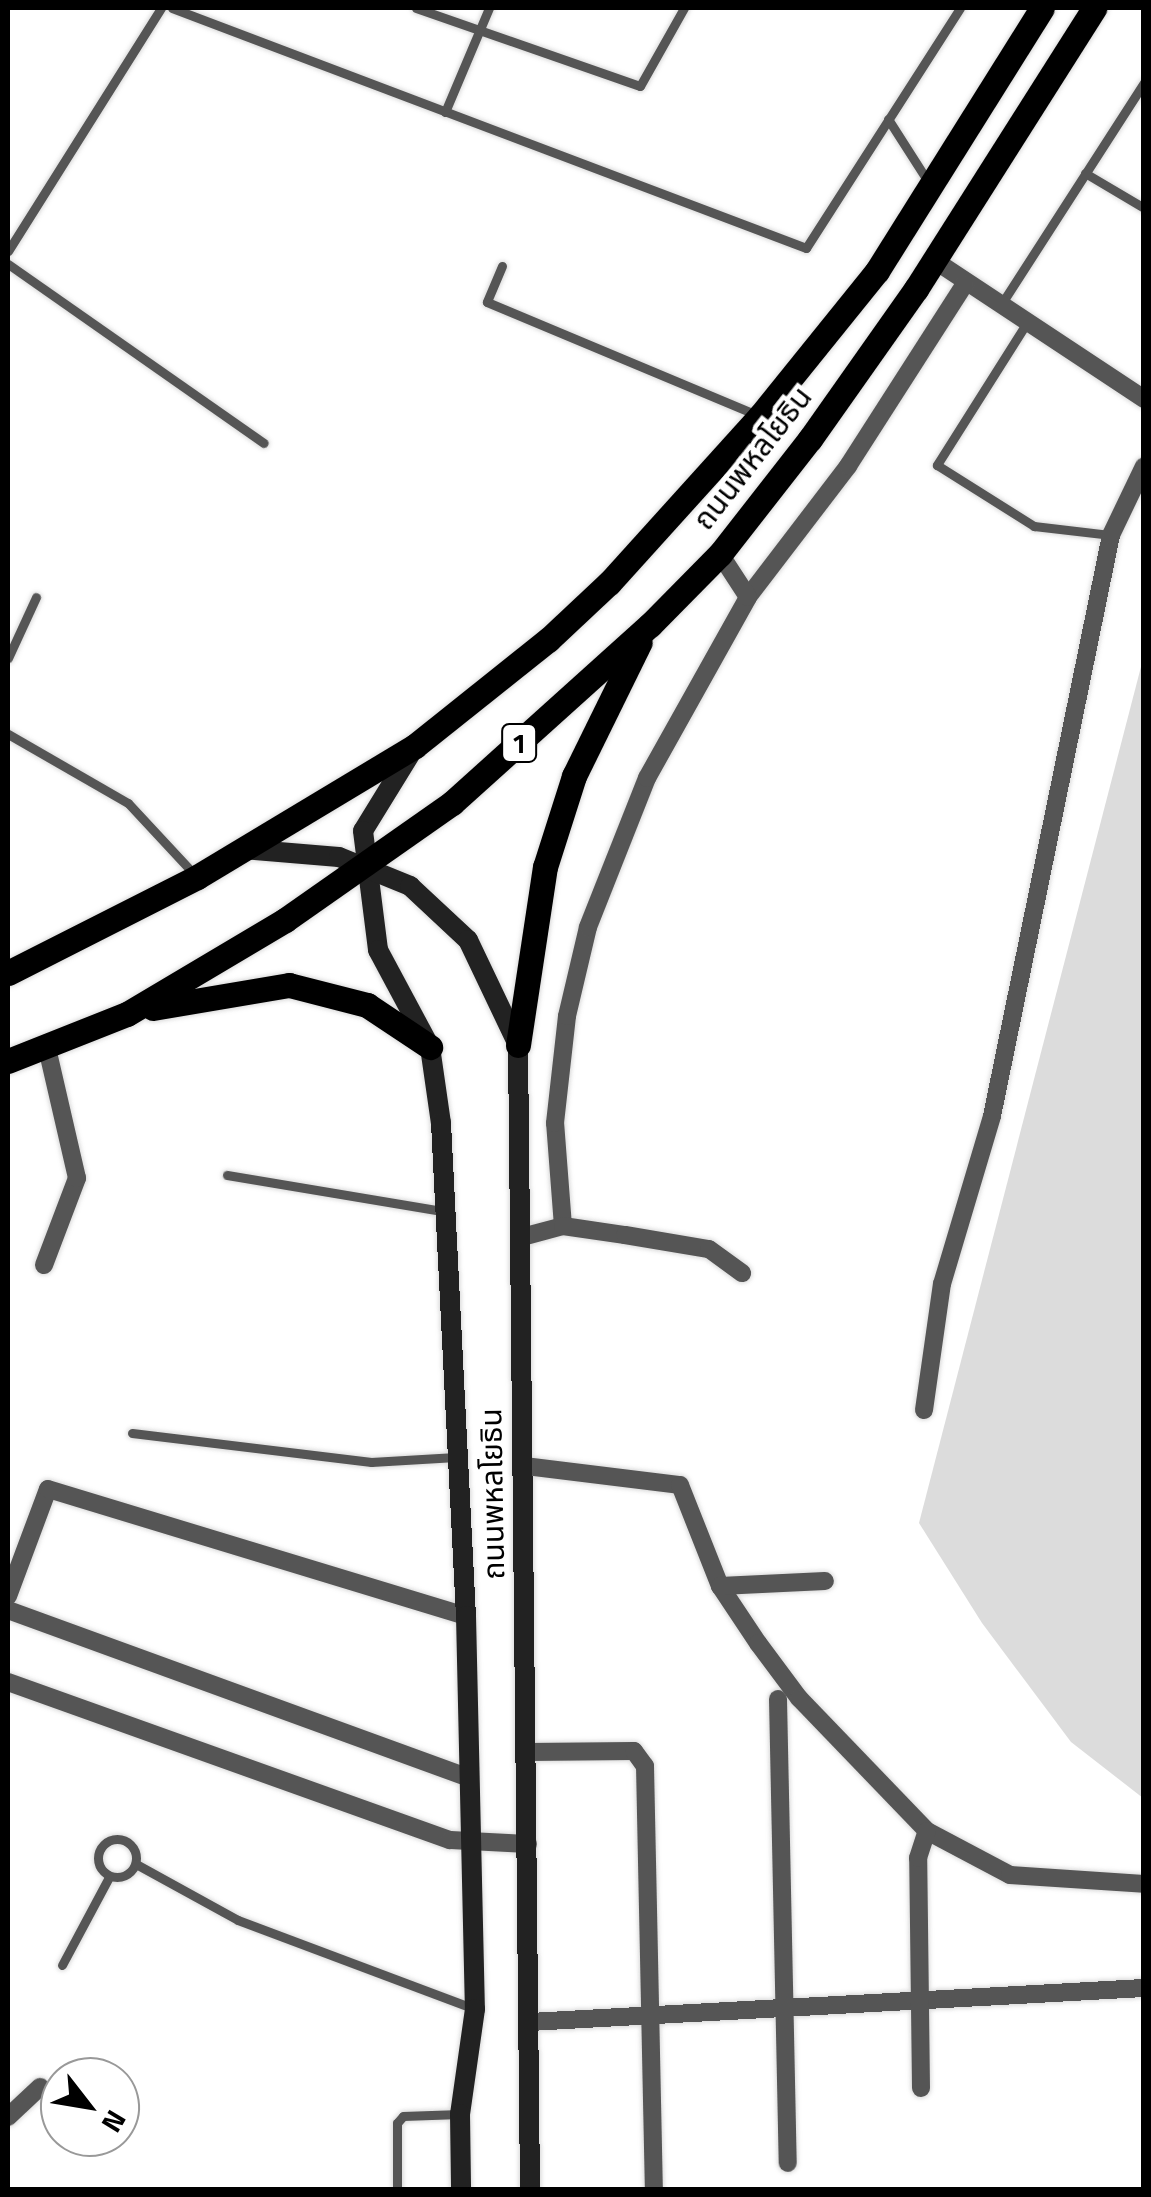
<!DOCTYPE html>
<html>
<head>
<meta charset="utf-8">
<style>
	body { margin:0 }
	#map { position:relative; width:1151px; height:2197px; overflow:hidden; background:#fff; font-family:"Titillium Web","Noto Sans Thai",sans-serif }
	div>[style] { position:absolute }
	.green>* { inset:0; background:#dcdcdc }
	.roads { filter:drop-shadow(0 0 2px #dbdbdb) drop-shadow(0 0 2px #dbdbdb) }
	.lane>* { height:9px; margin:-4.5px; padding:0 4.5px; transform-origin:4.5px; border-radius:4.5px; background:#555 }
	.lane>.ring { margin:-4.5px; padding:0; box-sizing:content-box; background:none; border:9px solid #555; border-radius:50% }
	.street>* { height:18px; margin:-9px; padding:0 9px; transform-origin:9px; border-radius:9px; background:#555 }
	.secondary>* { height:20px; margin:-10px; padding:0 10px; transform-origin:10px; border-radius:10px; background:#222 }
	.primary>* { height:25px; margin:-12.5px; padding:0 12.5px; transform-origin:12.5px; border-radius:12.5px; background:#000 }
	span { translate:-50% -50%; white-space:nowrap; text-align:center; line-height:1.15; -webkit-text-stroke:9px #fff; paint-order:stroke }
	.shield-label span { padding:2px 8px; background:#fff; border:2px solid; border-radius:8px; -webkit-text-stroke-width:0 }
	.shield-label { font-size:28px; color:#000; font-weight:700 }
	.street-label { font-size:30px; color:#000 }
	.frame { position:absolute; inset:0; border:10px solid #000; pointer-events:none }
	.north { position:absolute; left:40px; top:2057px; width:100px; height:100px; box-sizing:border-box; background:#fff; border:2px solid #999; border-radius:50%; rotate:121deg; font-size:28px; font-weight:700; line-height:40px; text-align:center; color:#000 }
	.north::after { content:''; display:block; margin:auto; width:35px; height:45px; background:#000; clip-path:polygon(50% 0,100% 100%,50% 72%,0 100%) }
</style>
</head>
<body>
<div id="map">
	<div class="green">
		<i style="clip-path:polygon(1143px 659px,1143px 1798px,1071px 1742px,982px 1623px,919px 1523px)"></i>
	</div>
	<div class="roads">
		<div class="lane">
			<i style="left:172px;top:8px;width:678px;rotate:20.73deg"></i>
			<i style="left:806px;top:248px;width:285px;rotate:-57.3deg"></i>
			<i style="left:416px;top:8px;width:237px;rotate:19.2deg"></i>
			<i style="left:640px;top:86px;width:90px;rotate:-60.6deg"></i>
			<i style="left:445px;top:112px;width:113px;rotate:-67.1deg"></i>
			<i style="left:888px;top:119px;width:72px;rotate:57.4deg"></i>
			<i style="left:1085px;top:173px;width:69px;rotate:30.7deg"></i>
			<i style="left:8px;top:251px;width:287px;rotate:-57.8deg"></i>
			<i style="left:8px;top:264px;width:312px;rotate:35deg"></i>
			<i style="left:502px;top:266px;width:39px;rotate:113deg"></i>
			<i style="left:487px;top:302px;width:293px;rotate:22.7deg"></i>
			<i style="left:1002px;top:303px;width:262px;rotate:-57.2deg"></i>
			<i style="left:1026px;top:324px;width:167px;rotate:122.3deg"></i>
			<i style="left:937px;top:465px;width:115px;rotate:32.2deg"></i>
			<i style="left:1034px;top:526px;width:78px;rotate:6.7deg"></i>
			<i style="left:8px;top:658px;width:67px;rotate:-65.3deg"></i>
			<i style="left:8px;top:734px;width:138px;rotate:29.9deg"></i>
			<i style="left:128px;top:803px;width:98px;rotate:47.1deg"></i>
			<i style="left:227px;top:1175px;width:218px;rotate:9.5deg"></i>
			<i style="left:132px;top:1433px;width:241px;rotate:6.9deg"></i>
			<i style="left:371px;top:1462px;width:85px;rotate:-3.4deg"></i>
			<i class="ring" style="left:98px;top:1839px;width:29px;height:29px"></i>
			<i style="left:136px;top:1864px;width:116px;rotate:28.8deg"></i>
			<i style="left:238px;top:1920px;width:250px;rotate:20.6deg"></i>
			<i style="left:62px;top:1965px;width:100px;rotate:-61.9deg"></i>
			<i style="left:397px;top:2190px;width:67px;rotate:-90deg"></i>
			<i style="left:397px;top:2123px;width:9px;rotate:-49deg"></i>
			<i style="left:403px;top:2116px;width:57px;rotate:-2deg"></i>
		</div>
		<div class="street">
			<i style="left:934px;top:260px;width:252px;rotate:33.5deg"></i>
			<i style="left:748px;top:597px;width:165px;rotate:-52.6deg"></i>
			<i style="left:848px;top:466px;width:216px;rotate:-57.3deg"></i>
			<i style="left:563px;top:1226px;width:103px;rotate:-94.4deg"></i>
			<i style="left:555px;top:1123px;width:108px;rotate:-83.6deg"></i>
			<i style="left:567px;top:1016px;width:91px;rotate:-76.7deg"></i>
			<i style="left:588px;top:927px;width:160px;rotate:-68.4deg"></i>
			<i style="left:647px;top:778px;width:207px;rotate:-60.8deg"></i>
			<i style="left:748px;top:597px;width:51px;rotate:-123.1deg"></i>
			<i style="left:522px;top:1237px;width:42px;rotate:-15deg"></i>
			<i style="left:563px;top:1226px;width:63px;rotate:8.3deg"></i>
			<i style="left:625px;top:1235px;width:85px;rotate:9.5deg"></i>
			<i style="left:709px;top:1249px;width:41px;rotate:36deg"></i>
			<i style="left:44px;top:1265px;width:93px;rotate:-69.2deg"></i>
			<i style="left:77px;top:1178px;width:138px;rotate:-103deg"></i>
			<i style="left:924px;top:1410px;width:127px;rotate:-81.9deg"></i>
			<i style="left:942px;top:1284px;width:175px;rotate:-73.4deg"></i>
			<i style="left:992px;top:1116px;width:593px;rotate:-78.42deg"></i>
			<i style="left:1111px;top:535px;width:76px;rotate:-64.4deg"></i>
			<i style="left:525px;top:1466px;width:156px;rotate:7deg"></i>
			<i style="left:680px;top:1485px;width:109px;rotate:68.4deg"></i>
			<i style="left:720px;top:1586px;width:69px;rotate:56.3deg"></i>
			<i style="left:758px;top:1643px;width:69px;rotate:53.3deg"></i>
			<i style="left:799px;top:1698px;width:185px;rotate:46.1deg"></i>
			<i style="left:927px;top:1831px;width:94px;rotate:27.9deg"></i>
			<i style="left:1010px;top:1875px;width:134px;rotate:3.8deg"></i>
			<i style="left:720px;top:1586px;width:105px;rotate:-2.7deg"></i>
			<i style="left:8px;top:1596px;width:114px;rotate:-69.5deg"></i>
			<i style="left:48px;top:1489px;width:437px;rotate:16.9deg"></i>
			<i style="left:8px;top:1610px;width:491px;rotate:20deg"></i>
			<i style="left:8px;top:1682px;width:469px;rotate:19.7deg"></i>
			<i style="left:450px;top:1840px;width:78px;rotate:2.9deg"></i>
			<i style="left:778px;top:1699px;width:464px;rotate:88.8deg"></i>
			<i style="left:527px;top:1752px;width:107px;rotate:-0.5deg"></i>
			<i style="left:634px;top:1751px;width:19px;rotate:54deg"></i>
			<i style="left:645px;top:1766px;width:424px;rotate:88.8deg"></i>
			<i style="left:530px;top:2022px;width:615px;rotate:-3.17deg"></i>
			<i style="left:921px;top:2088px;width:230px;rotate:-90.7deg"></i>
			<i style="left:918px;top:1858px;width:28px;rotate:-72deg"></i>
			<i style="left:8px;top:2117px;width:44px;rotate:-43.2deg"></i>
		</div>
		<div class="secondary">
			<i style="left:414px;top:748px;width:97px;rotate:121.6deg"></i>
			<i style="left:363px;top:831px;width:120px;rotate:82.8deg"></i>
			<i style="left:378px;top:950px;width:110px;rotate:61.8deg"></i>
			<i style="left:430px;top:1047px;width:77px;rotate:81.8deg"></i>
			<i style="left:441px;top:1123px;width:494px;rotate:87.1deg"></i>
			<i style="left:466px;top:1616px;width:393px;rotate:88.7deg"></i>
			<i style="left:475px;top:2009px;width:106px;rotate:98.1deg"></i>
			<i style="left:460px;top:2114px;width:76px;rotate:89.2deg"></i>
			<i style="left:243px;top:849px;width:96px;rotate:4.8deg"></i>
			<i style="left:339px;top:857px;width:77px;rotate:22.2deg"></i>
			<i style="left:410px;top:886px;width:79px;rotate:43deg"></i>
			<i style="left:468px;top:940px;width:116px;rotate:64.5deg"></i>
			<i style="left:518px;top:1045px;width:1145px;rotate:89.4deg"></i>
		</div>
		<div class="primary">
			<i style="left:8px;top:973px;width:212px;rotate:-26.9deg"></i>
			<i style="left:197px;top:877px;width:254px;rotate:-31deg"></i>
			<i style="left:415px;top:746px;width:170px;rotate:-38.6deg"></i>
			<i style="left:548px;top:640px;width:83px;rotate:-43.1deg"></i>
			<i style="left:609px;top:583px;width:225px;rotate:-47.9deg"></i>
			<i style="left:760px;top:416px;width:186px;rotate:-51.1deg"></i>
			<i style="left:877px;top:271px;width:310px;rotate:-57.9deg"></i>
			<i style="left:153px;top:1008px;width:138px;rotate:-9.6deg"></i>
			<i style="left:289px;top:985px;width:81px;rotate:14.4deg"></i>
			<i style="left:367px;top:1005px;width:76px;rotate:33.7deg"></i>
			<i style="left:518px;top:1045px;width:180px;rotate:-81.4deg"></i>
			<i style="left:545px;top:867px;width:96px;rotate:-72.3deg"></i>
			<i style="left:574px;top:776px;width:149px;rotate:-63.8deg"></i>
			<i style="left:8px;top:1061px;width:128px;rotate:-21.6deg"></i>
			<i style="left:127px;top:1014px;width:184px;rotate:-30.7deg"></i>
			<i style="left:285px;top:920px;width:204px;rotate:-35deg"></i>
			<i style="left:452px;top:803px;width:266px;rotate:-42deg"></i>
			<i style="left:650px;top:625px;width:100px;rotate:-45.4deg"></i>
			<i style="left:720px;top:554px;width:146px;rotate:-52deg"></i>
			<i style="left:810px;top:439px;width:184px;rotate:-54.8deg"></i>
			<i style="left:916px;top:289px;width:333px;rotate:-57.6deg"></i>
		</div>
	</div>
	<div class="shield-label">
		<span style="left:519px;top:743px">1</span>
	</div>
	<div class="street-label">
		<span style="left:752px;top:458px;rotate:-52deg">ถนนพหลโยธิน</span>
		<span style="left:492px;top:1494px;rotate:-91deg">ถนนพหลโยธิน</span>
	</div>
	<div class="frame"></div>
	<div class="north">N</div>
</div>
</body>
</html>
